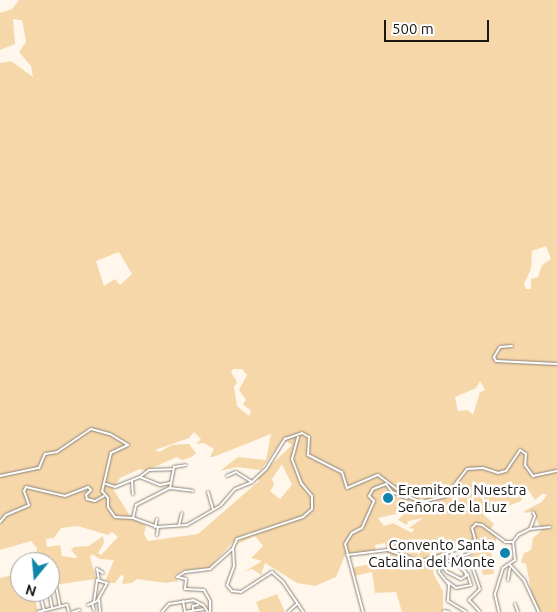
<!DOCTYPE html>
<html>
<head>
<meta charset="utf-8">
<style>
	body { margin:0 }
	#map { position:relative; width:557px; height:612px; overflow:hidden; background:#fff7eb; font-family:Ubuntu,sans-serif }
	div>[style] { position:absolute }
	.green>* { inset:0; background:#f6d7aa }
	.roads { filter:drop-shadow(0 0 1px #8c8377) drop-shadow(0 0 1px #8c8377) }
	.street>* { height:2px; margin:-1px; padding:0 1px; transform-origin:1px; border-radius:1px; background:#fff }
	.dots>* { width:14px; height:14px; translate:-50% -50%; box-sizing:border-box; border:2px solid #fff; border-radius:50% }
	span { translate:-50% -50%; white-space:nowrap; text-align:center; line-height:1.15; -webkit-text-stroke:5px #fff; paint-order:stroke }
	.poi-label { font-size:15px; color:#1a1712 }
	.left { translate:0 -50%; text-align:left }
	.right { translate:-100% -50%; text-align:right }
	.north { position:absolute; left:10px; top:552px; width:50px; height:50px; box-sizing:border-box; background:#fff; border:1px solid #a3a2a0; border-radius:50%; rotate:197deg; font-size:14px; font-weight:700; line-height:20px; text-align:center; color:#1a1712 }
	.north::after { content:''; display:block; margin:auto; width:18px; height:22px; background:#1085ab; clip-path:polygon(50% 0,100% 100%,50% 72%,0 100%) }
	.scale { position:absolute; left:384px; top:20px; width:105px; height:22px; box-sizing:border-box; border:2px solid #1a1712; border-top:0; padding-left:6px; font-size:15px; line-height:18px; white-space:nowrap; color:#1a1712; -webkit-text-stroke:4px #fff; paint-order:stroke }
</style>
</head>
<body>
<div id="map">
	<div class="green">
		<i style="clip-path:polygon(evenodd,19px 0,557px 0,557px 612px,539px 612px,533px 601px,526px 564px,521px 562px,524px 553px,531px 550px,533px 538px,541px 531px,534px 511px,525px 513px,524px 511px,542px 502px,547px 494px,542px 494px,535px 500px,529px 491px,525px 490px,521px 501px,484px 515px,494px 524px,490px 530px,496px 537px,496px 546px,491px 550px,494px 574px,483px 575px,481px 567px,468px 558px,475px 552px,462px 542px,436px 559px,433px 573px,443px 591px,443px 612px,402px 612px,396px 592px,375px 593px,372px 572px,354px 576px,352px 568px,378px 562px,380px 569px,390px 567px,385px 543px,375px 545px,376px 551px,345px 555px,336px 577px,315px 586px,297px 583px,265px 563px,261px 575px,252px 569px,244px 572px,262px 561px,251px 558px,263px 546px,255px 536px,235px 545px,252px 531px,234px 541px,209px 568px,184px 570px,175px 575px,178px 581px,166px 583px,137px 579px,132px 583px,122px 584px,124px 576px,121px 575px,115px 583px,109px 583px,106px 579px,114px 560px,100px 559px,92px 554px,90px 557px,96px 579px,61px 584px,50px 581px,50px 562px,35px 562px,37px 548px,31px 541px,0 550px,0 63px,11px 61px,33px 77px,31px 66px,19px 52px,26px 42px,22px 20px,13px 19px,15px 44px,0 50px,0 13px,12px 9px,19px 0,546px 246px,551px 259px,542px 265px,538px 277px,531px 279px,531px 289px,526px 289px,524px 284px,531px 269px,532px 251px,546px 246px,19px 0,119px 252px,132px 274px,120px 285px,115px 279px,104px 286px,96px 261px,119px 252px,19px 0,233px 369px,242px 369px,247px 375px,239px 390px,246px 400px,243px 404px,251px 411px,249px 416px,237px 406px,234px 387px,237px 382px,231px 372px,233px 369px,19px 0,480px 381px,485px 390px,480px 392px,473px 415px,468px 410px,458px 411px,455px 397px,476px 388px,480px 381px,19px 0,194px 432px,201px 439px,196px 444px,204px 443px,214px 449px,210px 457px,213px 457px,271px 434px,266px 460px,238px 457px,220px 471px,237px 467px,261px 470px,283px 439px,292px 445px,258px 477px,259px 481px,198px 534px,148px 541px,144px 534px,146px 525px,132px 519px,113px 489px,120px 478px,140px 469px,145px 471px,177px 457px,182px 460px,192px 457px,196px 453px,189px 444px,172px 445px,159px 452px,155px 450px,189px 438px,194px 432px,19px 0,282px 464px,292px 485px,280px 499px,270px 491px,274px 485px,272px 479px,282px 464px,19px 0,414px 503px,417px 505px,410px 507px,398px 520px,407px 525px,408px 521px,423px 518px,409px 528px,414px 529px,412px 533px,393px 523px,384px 526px,378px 518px,396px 514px,414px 503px,19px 0,78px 526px,108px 535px,112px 532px,118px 537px,101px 555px,98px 553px,104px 543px,103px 536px,89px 546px,74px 547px,71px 550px,77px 557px,75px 558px,62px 556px,60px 545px,47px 547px,46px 539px,54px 538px,61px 528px,78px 526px)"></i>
		<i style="clip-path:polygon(24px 561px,26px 562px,20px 562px,20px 592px,41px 592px,36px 602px,38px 612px,0 612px,0 578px,16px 574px,19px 562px)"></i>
		<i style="clip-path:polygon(277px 594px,285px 612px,260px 612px,256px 602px)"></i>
	</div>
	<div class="roads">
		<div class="street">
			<i style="left:512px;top:346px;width:12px;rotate:175deg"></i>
			<i style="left:500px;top:347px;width:12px;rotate:121deg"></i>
			<i style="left:494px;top:357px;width:4px;rotate:63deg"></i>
			<i style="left:496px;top:361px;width:61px;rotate:2.8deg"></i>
			<i style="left:298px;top:437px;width:23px;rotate:105deg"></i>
			<i style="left:292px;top:459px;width:26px;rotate:69deg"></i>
			<i style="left:301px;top:483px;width:17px;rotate:50deg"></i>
			<i style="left:312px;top:496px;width:13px;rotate:90deg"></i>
			<i style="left:312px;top:509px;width:12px;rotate:138deg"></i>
			<i style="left:303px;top:517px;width:70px;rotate:161.6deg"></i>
			<i style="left:237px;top:539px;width:10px;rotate:114deg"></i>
			<i style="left:233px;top:548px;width:18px;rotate:87deg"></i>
			<i style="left:234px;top:566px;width:20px;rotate:110deg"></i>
			<i style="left:227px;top:585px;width:8px;rotate:50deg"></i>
			<i style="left:232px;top:591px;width:9px;rotate:6deg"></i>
			<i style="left:241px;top:592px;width:37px;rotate:-33deg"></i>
			<i style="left:272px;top:572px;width:15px;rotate:42deg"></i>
			<i style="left:283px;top:582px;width:36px;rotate:56deg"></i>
			<i style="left:0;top:476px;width:40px;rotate:-12deg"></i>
			<i style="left:39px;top:468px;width:15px;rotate:-67deg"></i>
			<i style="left:45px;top:454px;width:12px;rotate:-9deg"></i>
			<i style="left:57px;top:452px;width:41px;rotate:-34.1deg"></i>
			<i style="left:91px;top:429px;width:20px;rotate:15deg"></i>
			<i style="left:110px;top:434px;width:21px;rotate:31deg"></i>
			<i style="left:128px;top:445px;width:19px;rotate:155deg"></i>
			<i style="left:111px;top:453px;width:39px;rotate:103deg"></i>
			<i style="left:102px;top:491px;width:9px;rotate:49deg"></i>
			<i style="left:108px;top:498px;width:9px;rotate:90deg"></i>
			<i style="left:108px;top:507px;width:12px;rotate:55deg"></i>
			<i style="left:115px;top:517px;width:18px;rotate:3deg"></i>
			<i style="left:133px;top:518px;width:27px;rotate:20deg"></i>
			<i style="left:158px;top:527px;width:29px;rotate:-4deg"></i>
			<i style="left:187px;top:525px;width:39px;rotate:-30deg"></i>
			<i style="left:221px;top:505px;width:21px;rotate:-49deg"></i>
			<i style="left:235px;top:489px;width:18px;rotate:-22deg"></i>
			<i style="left:252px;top:482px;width:19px;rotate:-43deg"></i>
			<i style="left:266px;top:469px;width:36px;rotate:-58deg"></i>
			<i style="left:285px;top:439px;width:18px;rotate:-19deg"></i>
			<i style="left:302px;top:433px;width:8px;rotate:30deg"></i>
			<i style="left:309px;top:437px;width:18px;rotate:93deg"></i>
			<i style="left:308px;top:455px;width:38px;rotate:27deg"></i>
			<i style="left:342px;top:472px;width:17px;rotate:73deg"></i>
			<i style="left:347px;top:488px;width:34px;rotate:-23deg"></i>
			<i style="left:378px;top:475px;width:35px;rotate:37deg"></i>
			<i style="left:406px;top:496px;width:17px;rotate:21deg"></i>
			<i style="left:422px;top:502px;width:25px;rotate:-14deg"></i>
			<i style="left:446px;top:496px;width:34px;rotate:-52deg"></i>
			<i style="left:467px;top:469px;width:16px;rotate:-4deg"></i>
			<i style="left:483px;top:468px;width:16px;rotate:18deg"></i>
			<i style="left:498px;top:473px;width:8px;rotate:-14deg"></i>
			<i style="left:506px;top:471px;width:25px;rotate:-56deg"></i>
			<i style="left:520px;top:450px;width:7px;rotate:34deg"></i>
			<i style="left:526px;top:454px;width:11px;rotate:95deg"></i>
			<i style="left:525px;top:465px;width:14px;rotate:54deg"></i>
			<i style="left:533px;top:476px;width:25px;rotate:-12deg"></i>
			<i style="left:227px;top:476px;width:10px;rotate:-24deg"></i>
			<i style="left:236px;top:472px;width:19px;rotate:32deg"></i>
			<i style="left:140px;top:477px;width:11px;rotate:-38deg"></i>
			<i style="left:149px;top:470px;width:23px;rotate:-2deg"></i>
			<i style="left:132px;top:481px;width:13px;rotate:86deg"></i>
			<i style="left:106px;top:484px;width:9px;rotate:18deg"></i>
			<i style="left:115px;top:487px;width:27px;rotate:-22deg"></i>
			<i style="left:140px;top:477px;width:22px;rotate:22deg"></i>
			<i style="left:160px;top:485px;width:10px;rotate:-11deg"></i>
			<i style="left:170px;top:488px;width:23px;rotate:7deg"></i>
			<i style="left:208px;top:492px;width:18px;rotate:74deg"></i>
			<i style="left:133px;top:518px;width:13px;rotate:-77deg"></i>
			<i style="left:136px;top:505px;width:38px;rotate:-27deg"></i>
			<i style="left:170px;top:488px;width:21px;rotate:-79deg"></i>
			<i style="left:174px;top:467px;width:12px;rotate:-9deg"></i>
			<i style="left:0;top:522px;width:9px;rotate:-49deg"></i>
			<i style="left:6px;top:515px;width:25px;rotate:-23deg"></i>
			<i style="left:29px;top:505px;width:15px;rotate:-110deg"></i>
			<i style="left:24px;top:491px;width:4px;rotate:-63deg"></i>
			<i style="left:26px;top:487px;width:40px;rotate:13deg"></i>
			<i style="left:65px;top:496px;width:25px;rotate:-21deg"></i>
			<i style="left:88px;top:487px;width:4px;rotate:45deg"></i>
			<i style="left:91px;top:490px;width:7px;rotate:135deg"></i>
			<i style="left:86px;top:495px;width:4px;rotate:76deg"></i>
			<i style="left:87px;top:499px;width:8px;rotate:14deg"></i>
			<i style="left:95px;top:501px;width:10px;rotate:-29deg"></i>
			<i style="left:179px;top:525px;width:12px;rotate:-76deg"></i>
			<i style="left:155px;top:527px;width:8px;rotate:-76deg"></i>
			<i style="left:530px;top:529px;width:14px;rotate:-69deg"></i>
			<i style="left:535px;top:516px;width:4px;rotate:-117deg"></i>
			<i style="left:157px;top:535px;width:8px;rotate:-83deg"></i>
			<i style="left:513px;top:542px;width:9px;rotate:-54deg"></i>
			<i style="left:518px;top:535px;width:13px;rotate:-27deg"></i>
			<i style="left:530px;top:529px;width:20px;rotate:-6deg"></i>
			<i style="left:347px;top:555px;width:41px;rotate:-7deg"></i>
			<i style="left:388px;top:550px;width:33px;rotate:20deg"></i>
			<i style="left:419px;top:561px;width:15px;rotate:-11deg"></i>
			<i style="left:434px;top:558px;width:40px;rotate:-21deg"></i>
			<i style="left:471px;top:544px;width:6px;rotate:-51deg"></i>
			<i style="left:475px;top:539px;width:11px;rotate:-105deg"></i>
			<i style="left:472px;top:528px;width:6px;rotate:-45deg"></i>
			<i style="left:476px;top:524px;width:6px;rotate:9deg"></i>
			<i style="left:482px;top:525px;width:29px;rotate:36deg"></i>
			<i style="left:505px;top:542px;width:8px"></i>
			<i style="left:445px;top:555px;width:12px;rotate:99deg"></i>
			<i style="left:443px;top:567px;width:6px;rotate:51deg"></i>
			<i style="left:447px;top:572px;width:16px;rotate:27deg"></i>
			<i style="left:461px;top:579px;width:6px;rotate:-31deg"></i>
			<i style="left:466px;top:576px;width:5px;rotate:-101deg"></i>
			<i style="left:445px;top:561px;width:15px"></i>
			<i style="left:460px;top:561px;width:13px;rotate:23deg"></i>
			<i style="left:472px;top:566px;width:24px;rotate:71deg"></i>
			<i style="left:480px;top:589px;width:16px;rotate:135deg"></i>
			<i style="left:469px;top:600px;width:16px;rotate:47deg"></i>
			<i style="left:445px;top:561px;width:4px;rotate:166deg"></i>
			<i style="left:441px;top:562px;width:10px;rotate:101deg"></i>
			<i style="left:439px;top:572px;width:16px;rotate:52deg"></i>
			<i style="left:449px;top:585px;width:16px;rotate:94deg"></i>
			<i style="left:448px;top:601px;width:21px;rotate:31deg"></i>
			<i style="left:450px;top:561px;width:22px;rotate:-21deg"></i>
			<i style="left:510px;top:565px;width:21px;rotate:47deg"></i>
			<i style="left:524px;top:580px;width:35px;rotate:65deg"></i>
			<i style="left:177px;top:577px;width:9px;rotate:-32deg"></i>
			<i style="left:185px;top:572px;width:25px;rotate:-7deg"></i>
			<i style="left:210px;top:569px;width:31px;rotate:-42deg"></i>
			<i style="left:178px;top:577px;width:8px;rotate:14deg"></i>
			<i style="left:186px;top:579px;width:10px;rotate:96deg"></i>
			<i style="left:185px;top:589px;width:19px;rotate:3deg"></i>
			<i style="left:204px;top:590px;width:13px;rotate:61deg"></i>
			<i style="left:210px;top:601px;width:11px;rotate:90deg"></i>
			<i style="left:508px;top:580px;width:12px;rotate:-81deg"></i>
			<i style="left:99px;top:581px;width:12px;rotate:-99deg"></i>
			<i style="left:97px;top:569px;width:7px;rotate:34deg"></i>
			<i style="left:447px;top:581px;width:11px;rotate:38deg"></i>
			<i style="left:456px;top:588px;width:15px;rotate:-11deg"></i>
			<i style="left:471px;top:585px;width:10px;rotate:-107deg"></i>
			<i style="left:468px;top:575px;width:18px;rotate:-135deg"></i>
			<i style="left:56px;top:586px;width:20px;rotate:79deg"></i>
			<i style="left:49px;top:592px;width:16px;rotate:79deg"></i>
			<i style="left:41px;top:598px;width:12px;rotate:76deg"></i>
			<i style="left:99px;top:600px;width:12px;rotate:85deg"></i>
			<i style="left:183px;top:601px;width:10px;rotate:79deg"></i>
			<i style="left:94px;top:602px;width:22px;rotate:-82deg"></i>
			<i style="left:97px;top:580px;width:10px;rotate:17deg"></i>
			<i style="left:107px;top:583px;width:21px;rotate:119deg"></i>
			<i style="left:92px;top:603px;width:7px;rotate:74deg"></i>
			<i style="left:515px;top:604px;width:9px;rotate:69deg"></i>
			<i style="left:88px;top:605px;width:8px;rotate:-23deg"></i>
			<i style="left:193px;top:610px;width:4px;rotate:-90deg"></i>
			<i style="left:193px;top:606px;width:5px;rotate:-11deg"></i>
			<i style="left:444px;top:611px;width:5px;rotate:11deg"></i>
			<i style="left:38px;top:612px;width:30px;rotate:-14deg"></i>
			<i style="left:67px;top:605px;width:7px;rotate:74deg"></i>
			<i style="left:73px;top:612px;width:7px;rotate:-16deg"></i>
			<i style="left:162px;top:612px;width:11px;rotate:-49deg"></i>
			<i style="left:169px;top:604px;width:24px;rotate:-9deg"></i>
			<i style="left:193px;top:600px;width:11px;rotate:27deg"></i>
			<i style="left:203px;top:605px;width:9px;rotate:54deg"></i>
			<i style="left:185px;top:612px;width:18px;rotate:-9deg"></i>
			<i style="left:288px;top:612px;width:12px;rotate:-42deg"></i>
			<i style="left:363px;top:612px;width:70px;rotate:-104.8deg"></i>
			<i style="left:345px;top:544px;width:13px;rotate:-58deg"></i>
			<i style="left:352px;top:533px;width:11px;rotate:-27deg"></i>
			<i style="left:362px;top:528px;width:30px;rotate:-66deg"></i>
			<i style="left:374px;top:501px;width:7px;rotate:-135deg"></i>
			<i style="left:369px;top:496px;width:8px;rotate:-60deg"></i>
			<i style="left:373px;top:489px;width:14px;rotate:-21deg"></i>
			<i style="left:386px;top:484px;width:10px;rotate:53deg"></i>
			<i style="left:392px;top:492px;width:16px;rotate:22deg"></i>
			<i style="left:499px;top:612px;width:18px;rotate:-103deg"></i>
			<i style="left:495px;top:594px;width:27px;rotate:-73deg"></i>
			<i style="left:503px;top:568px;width:14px;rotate:-34deg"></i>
			<i style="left:515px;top:560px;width:18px;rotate:-96deg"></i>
		</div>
	</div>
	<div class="dots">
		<i style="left:388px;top:498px;background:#1085ab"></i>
		<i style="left:505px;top:553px;background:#1085ab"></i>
	</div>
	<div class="poi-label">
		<span class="left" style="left:398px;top:498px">Eremitorio Nuestra<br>Señora de la Luz</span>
		<span class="right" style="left:495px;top:553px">Convento Santa<br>Catalina del Monte</span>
	</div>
	<div class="north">N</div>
	<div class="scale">500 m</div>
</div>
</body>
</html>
